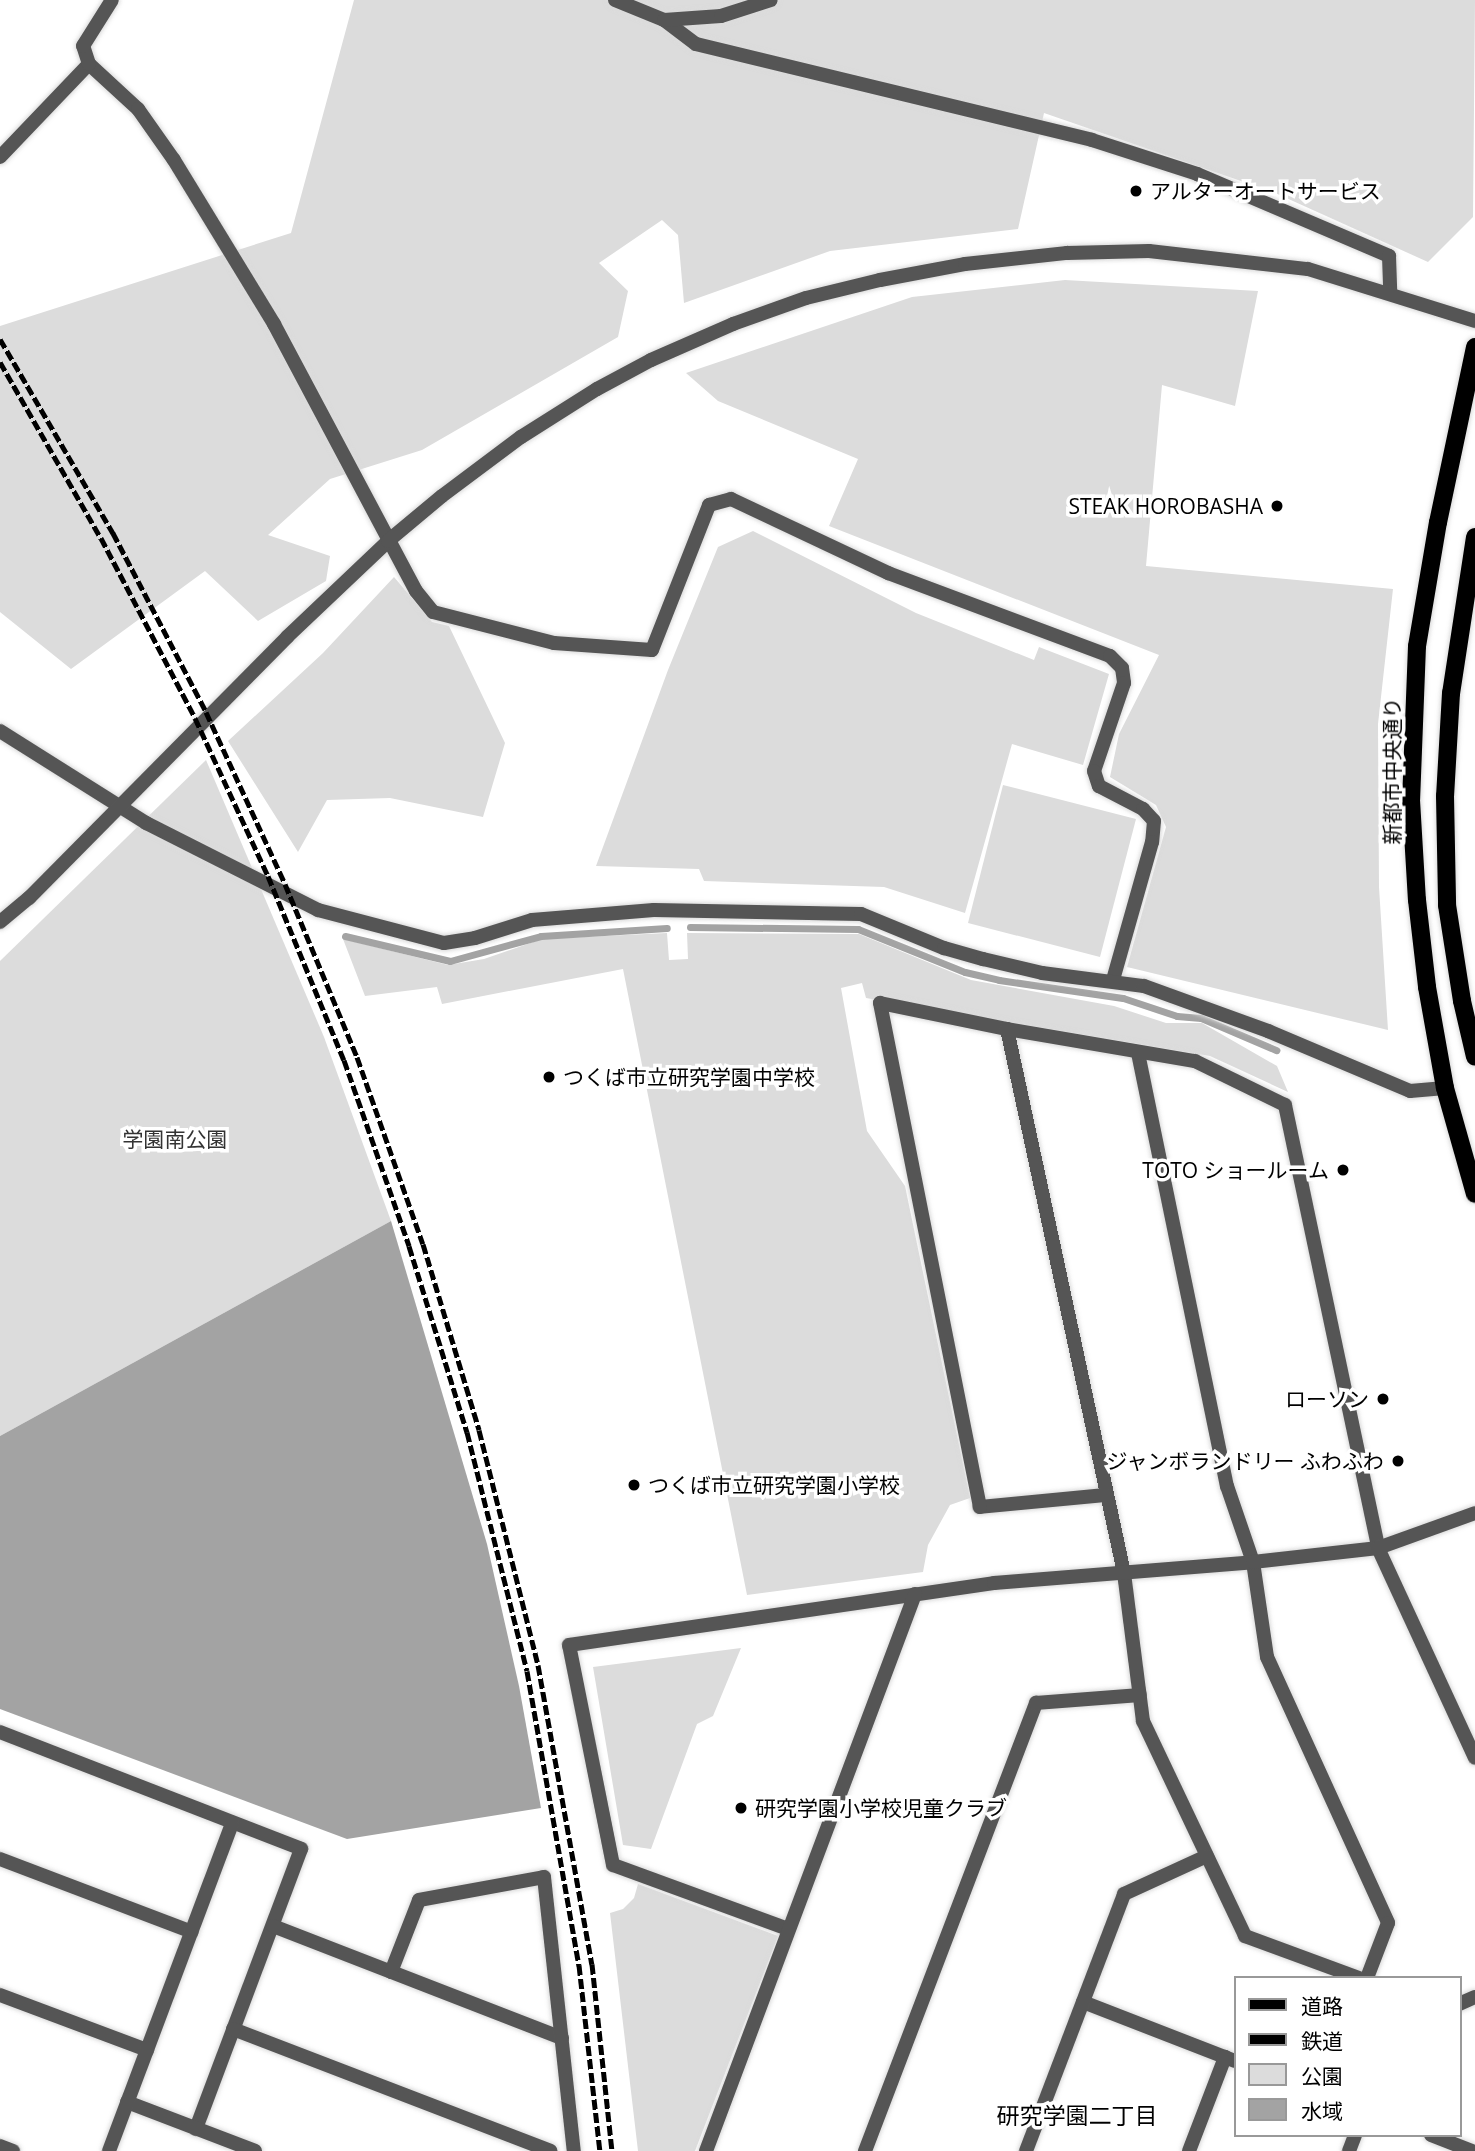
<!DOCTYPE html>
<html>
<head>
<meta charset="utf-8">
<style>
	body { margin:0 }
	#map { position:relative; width:1475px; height:2151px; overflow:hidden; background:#fff; font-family:"Open Sans","Noto Sans JP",sans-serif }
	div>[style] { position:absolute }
	.green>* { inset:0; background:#dcdcdc }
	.water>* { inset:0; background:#a3a3a3 }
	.stream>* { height:7px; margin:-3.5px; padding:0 3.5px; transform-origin:3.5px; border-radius:3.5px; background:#a3a3a3 }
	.roads { filter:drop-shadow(0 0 2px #dbdbdb) drop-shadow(0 0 2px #dbdbdb) }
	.minor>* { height:14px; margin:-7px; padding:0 7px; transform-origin:7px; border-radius:7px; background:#555 }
	.tertiary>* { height:14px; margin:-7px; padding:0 7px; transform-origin:7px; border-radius:7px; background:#555 }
	.primary>* { height:18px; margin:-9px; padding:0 9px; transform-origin:9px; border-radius:9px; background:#000 }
	.rail>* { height:5px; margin-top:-2.5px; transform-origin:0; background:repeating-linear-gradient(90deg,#000 0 10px,transparent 0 13.5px) }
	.dots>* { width:19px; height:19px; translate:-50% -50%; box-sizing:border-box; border:4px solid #fff; border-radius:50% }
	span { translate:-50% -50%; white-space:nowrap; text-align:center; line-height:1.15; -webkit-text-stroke:7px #fff; paint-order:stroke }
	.poi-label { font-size:21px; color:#000 }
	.left { translate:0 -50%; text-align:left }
	.right { translate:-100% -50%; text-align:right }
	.street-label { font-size:21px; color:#000 }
	.park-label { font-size:21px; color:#333 }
	.neighbourhood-label { font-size:23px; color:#000 }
	.legend { position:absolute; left:1234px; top:1976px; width:228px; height:161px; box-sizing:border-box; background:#fff; border:2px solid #999; margin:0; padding:9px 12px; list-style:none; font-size:21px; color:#000 }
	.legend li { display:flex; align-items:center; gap:14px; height:35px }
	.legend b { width:35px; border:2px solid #999 }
</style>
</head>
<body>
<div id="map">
	<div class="green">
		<i style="clip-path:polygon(354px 0,1475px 0,1473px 217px,1428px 262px,1273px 192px,1044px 113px,1018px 229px,830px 251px,684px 303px,678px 235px,662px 220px,599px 263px,628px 291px,618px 337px,422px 450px,330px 479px,268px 535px,330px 556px,326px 581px,258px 621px,205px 571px,71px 669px,0 612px,0 326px,291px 233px)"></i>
		<i style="clip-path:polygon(1065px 280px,1258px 291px,1235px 406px,1162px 385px,1146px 566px,1393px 589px,1378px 724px,1379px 887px,1388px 1030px,1127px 967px,1166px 827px,1156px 805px,1110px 777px,1119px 734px,1159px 655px,829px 526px,858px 459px,718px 401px,686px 373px,912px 297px)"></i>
		<i style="clip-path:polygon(753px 531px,916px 613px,1034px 660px,1039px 647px,1109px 674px,1083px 765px,1012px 744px,965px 913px,884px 887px,704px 881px,699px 869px,596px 866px,668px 670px,718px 547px)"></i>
		<i style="clip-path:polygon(394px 577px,432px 622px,449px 626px,505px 743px,483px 817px,390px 798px,327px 800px,298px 852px,228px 741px,323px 653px)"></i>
		<i style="clip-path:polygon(206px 760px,324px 1037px,391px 1221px,0 1436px,0 961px)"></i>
		<i style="clip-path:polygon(1003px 785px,1136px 819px,1100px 957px,968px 923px)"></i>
		<i style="clip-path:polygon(667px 933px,669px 960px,688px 959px,687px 933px,859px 934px,971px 980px,1114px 1006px,1166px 1023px,1202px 1023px,1277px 1066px,1288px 1092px,1210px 1056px,866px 998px,862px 983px,841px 988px,867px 1131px,905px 1186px,970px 1498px,950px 1505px,928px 1545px,923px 1572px,747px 1595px,623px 969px,442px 1004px,437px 987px,365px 996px,343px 939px,448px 965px,484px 959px,542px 939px)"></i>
		<i style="clip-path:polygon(741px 1648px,713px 1716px,697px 1724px,651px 1849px,623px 1845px,593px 1667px)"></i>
		<i style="clip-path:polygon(638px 1884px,778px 1936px,695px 2151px,638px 2151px,610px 1913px,623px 1909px,634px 1898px)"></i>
	</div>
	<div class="water">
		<i style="clip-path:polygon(391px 1221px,487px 1544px,519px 1686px,541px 1808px,347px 1839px,0 1709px,0 1436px)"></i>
	</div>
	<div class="stream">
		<i style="left:690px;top:927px;width:168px;rotate:0.7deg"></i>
		<i style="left:858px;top:929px;width:115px;rotate:21.9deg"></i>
		<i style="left:965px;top:972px;width:35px;rotate:13deg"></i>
		<i style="left:999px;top:980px;width:125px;rotate:8.3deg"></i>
		<i style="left:1123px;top:998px;width:57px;rotate:18.4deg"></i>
		<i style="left:1177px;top:1016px;width:24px;rotate:5deg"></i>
		<i style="left:1201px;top:1018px;width:82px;rotate:23.1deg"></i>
		<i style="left:345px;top:936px;width:108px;rotate:13.4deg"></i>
		<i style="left:450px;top:961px;width:94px;rotate:-15.4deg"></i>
		<i style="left:541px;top:936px;width:126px;rotate:-3.6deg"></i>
	</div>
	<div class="roads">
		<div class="minor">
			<i style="left:615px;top:0;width:53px;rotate:22.2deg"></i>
			<i style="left:664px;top:20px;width:40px;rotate:37deg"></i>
			<i style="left:696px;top:44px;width:407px;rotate:13.6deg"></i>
			<i style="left:1092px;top:140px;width:110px;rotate:17.9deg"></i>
			<i style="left:1197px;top:174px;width:209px;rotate:23.1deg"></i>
			<i style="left:1389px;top:256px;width:37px;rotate:88deg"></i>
			<i style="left:664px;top:20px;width:57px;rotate:-4deg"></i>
			<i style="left:721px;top:16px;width:52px;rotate:-17.7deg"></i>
			<i style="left:89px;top:64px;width:67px;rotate:42.6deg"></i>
			<i style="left:138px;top:109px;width:62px;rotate:54.8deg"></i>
			<i style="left:174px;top:160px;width:192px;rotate:58.6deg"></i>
			<i style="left:274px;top:324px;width:302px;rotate:62deg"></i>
			<i style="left:416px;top:591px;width:27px;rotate:51deg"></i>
			<i style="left:433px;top:612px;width:125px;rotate:14.4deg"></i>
			<i style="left:554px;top:643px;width:98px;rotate:4.1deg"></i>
			<i style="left:652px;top:650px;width:156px;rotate:-68.5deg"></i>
			<i style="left:709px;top:505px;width:23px;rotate:-15deg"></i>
			<i style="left:731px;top:499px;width:174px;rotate:25.2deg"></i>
			<i style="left:888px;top:573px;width:237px;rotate:20.5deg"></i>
			<i style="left:1110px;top:656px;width:17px;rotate:45deg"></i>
			<i style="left:1122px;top:668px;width:15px;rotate:82deg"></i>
			<i style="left:1124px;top:683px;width:93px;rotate:108.8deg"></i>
			<i style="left:1094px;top:771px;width:16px;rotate:72deg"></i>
			<i style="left:1099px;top:786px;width:50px;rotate:27.6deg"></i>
			<i style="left:1143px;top:809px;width:16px;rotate:47deg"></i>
			<i style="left:1154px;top:821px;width:21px;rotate:95deg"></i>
			<i style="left:1152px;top:842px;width:143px;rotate:105.8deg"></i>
			<i style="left:0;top:157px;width:129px;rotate:-46.3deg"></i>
			<i style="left:89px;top:64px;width:19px;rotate:-108deg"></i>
			<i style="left:83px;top:46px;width:54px;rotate:-57.8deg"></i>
			<i style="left:0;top:731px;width:173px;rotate:32.2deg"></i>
			<i style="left:146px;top:823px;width:193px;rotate:26.8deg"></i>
			<i style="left:318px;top:910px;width:130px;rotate:14.7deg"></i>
			<i style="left:444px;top:943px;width:31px;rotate:-9deg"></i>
			<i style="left:475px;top:938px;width:60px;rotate:-17.5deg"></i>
			<i style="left:532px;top:920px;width:122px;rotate:-4.7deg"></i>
			<i style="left:654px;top:910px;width:207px;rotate:1.1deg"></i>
			<i style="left:861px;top:914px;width:90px;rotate:22.3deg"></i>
			<i style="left:944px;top:948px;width:41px;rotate:15.8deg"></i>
			<i style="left:983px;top:959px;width:61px;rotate:13.3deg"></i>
			<i style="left:1042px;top:973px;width:103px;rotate:7.3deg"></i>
			<i style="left:1144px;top:986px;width:132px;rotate:19.9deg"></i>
			<i style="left:1268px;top:1031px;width:154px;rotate:22.9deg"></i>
			<i style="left:1410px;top:1091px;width:35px;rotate:-5deg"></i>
			<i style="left:1007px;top:1029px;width:556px;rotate:77.86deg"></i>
			<i style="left:1124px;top:1573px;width:149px;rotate:82.7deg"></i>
			<i style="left:1143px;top:1721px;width:238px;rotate:64.6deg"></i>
			<i style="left:1245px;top:1936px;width:121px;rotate:20.2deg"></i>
			<i style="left:1138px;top:1053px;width:442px;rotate:78.4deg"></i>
			<i style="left:1227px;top:1486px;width:80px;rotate:71.1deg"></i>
			<i style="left:1253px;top:1562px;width:96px;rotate:81.6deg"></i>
			<i style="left:1267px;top:1657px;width:292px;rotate:65.5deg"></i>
			<i style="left:1388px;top:1923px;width:59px;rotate:110.9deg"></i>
			<i style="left:1106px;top:1495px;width:127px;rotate:174.6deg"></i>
			<i style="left:980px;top:1507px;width:514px;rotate:-101.22deg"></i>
			<i style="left:880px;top:1003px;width:130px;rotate:11.6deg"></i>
			<i style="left:1007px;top:1029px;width:191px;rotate:9.7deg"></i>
			<i style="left:1195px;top:1061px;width:100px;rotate:26.1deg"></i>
			<i style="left:1285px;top:1105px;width:453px;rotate:78.1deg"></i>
			<i style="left:1378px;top:1548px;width:231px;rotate:65.2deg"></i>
			<i style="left:0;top:1732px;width:323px;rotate:21.2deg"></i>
			<i style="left:301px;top:1849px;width:299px;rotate:110.6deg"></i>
			<i style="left:0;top:1859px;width:205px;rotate:20.8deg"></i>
			<i style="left:273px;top:1926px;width:310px;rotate:21.2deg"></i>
			<i style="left:788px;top:1929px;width:186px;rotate:-159.9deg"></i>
			<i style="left:613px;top:1865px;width:224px;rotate:-101.3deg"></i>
			<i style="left:569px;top:1645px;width:429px;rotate:-8.3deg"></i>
			<i style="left:994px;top:1583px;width:260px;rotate:-4.6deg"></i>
			<i style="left:1253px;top:1562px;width:126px;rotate:-6.4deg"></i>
			<i style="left:1378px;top:1548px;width:103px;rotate:-19.8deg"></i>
			<i style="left:391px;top:1972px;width:77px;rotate:-68.7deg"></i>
			<i style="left:419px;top:1900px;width:127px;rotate:-10.4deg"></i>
			<i style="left:544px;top:1877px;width:276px;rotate:83.8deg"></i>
			<i style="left:0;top:1995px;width:157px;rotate:20.5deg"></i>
			<i style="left:1083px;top:2002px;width:163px;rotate:21.2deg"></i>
			<i style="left:1459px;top:2004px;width:17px;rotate:-24deg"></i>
			<i style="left:233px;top:2029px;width:340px;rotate:21deg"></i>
			<i style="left:127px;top:2102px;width:137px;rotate:20.9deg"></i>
			<i style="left:1431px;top:2135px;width:44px;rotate:21.3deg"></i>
			<i style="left:109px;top:2151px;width:350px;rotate:-69.4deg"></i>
			<i style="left:706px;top:2151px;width:595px;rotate:-69.43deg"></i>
			<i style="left:865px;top:2151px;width:480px;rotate:-69.1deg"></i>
			<i style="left:1036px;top:1703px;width:104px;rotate:-4.4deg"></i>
			<i style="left:1026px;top:2151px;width:275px;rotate:-69.1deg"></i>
			<i style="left:1124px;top:1894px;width:91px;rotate:-24.6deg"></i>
			<i style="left:1189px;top:2151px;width:101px;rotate:-69deg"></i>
			<i style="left:1349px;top:2151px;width:17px;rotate:-69deg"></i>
		</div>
		<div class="tertiary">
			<i style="left:0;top:922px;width:38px;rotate:-40deg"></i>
			<i style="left:29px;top:898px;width:367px;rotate:-45.3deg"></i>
			<i style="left:287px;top:637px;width:139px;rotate:-43.5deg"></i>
			<i style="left:388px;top:541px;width:70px;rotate:-39.8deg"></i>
			<i style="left:442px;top:496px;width:99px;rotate:-36.8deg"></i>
			<i style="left:521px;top:437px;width:90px;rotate:-32.3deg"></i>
			<i style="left:597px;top:389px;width:61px;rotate:-28.2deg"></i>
			<i style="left:651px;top:360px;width:90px;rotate:-23.7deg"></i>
			<i style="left:733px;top:324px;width:77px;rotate:-19.6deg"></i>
			<i style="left:806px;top:298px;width:76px;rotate:-13.7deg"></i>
			<i style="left:880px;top:280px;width:86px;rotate:-10.7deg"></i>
			<i style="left:965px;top:264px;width:103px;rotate:-6.2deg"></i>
			<i style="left:1067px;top:253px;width:82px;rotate:-1.4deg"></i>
			<i style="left:1149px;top:251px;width:160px;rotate:6.5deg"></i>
			<i style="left:1308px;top:269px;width:175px;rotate:17.3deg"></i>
			<i style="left:0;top:2146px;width:14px;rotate:21deg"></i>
		</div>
		<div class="primary">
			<i style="left:1475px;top:347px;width:179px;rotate:101.9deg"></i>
			<i style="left:1438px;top:522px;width:126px;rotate:99.6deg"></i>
			<i style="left:1417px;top:646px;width:154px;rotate:92.2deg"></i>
			<i style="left:1411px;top:800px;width:100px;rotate:86.6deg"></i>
			<i style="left:1417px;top:900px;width:88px;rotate:83.4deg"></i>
			<i style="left:1427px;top:987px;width:103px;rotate:79.9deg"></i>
			<i style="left:1445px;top:1088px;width:110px;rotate:74.2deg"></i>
			<i style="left:1475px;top:537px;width:158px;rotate:98.7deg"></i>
			<i style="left:1451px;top:693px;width:103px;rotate:93.3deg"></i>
			<i style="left:1445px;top:796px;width:109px;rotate:88.9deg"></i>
			<i style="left:1447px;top:905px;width:97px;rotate:81.1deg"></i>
			<i style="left:1462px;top:1001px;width:57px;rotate:76.9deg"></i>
		</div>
	</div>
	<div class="rail">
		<i style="left:0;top:339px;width:225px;rotate:59.8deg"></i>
		<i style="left:113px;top:533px;width:202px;rotate:62.5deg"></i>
		<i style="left:206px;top:712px;width:189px;rotate:65.3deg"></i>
		<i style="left:285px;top:884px;width:187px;rotate:67.4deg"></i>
		<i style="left:357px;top:1057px;width:198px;rotate:70.6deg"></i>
		<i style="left:423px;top:1244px;width:194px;rotate:73.2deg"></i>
		<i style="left:479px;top:1430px;width:242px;rotate:75.9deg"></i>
		<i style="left:538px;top:1665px;width:304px;rotate:79.8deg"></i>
		<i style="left:592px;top:1964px;width:188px;rotate:83.9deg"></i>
		<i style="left:0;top:362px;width:203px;rotate:60.2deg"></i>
		<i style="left:101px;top:538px;width:203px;rotate:62.4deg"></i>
		<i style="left:195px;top:718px;width:174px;rotate:65.2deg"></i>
		<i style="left:268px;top:876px;width:199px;rotate:67.6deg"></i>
		<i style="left:344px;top:1060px;width:197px;rotate:70.7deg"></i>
		<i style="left:409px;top:1246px;width:195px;rotate:72.7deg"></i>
		<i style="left:467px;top:1432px;width:246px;rotate:75.9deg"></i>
		<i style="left:527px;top:1671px;width:299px;rotate:80deg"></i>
		<i style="left:579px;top:1965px;width:187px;rotate:83.6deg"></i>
	</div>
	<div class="dots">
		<i style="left:1136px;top:191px;background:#000"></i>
		<i style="left:1277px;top:506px;background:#000"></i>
		<i style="left:549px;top:1077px;background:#000"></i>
		<i style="left:1343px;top:1170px;background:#000"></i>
		<i style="left:1383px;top:1399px;background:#000"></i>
		<i style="left:1398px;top:1461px;background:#000"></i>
		<i style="left:634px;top:1485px;background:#000"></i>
		<i style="left:741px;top:1808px;background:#000"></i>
	</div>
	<div class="poi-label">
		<span class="left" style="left:1150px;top:191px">アルターオートサービス</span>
		<span class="right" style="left:1263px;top:506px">STEAK HOROBASHA</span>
		<span class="left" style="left:563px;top:1077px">つくば市立研究学園中学校</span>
		<span class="right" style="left:1329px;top:1170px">TOTO ショールーム</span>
		<span class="right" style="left:1369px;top:1399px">ローソン</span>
		<span class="right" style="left:1384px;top:1461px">ジャンボランドリー ふわふわ</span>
		<span class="left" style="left:648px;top:1485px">つくば市立研究学園小学校</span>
		<span class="left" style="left:755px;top:1808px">研究学園小学校児童クラブ</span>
	</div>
	<div class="street-label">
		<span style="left:1392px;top:771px;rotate:-90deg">新都市中央通り</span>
	</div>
	<div class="park-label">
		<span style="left:175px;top:1139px">学園南公園</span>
	</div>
	<div class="neighbourhood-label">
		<span style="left:1077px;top:2115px">研究学園二丁目</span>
	</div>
	<ul class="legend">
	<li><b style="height:9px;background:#000"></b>道路</li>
	<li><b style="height:9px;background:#000"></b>鉄道</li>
	<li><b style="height:19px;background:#dcdcdc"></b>公園</li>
	<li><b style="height:19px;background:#a3a3a3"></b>水域</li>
	</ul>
</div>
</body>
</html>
